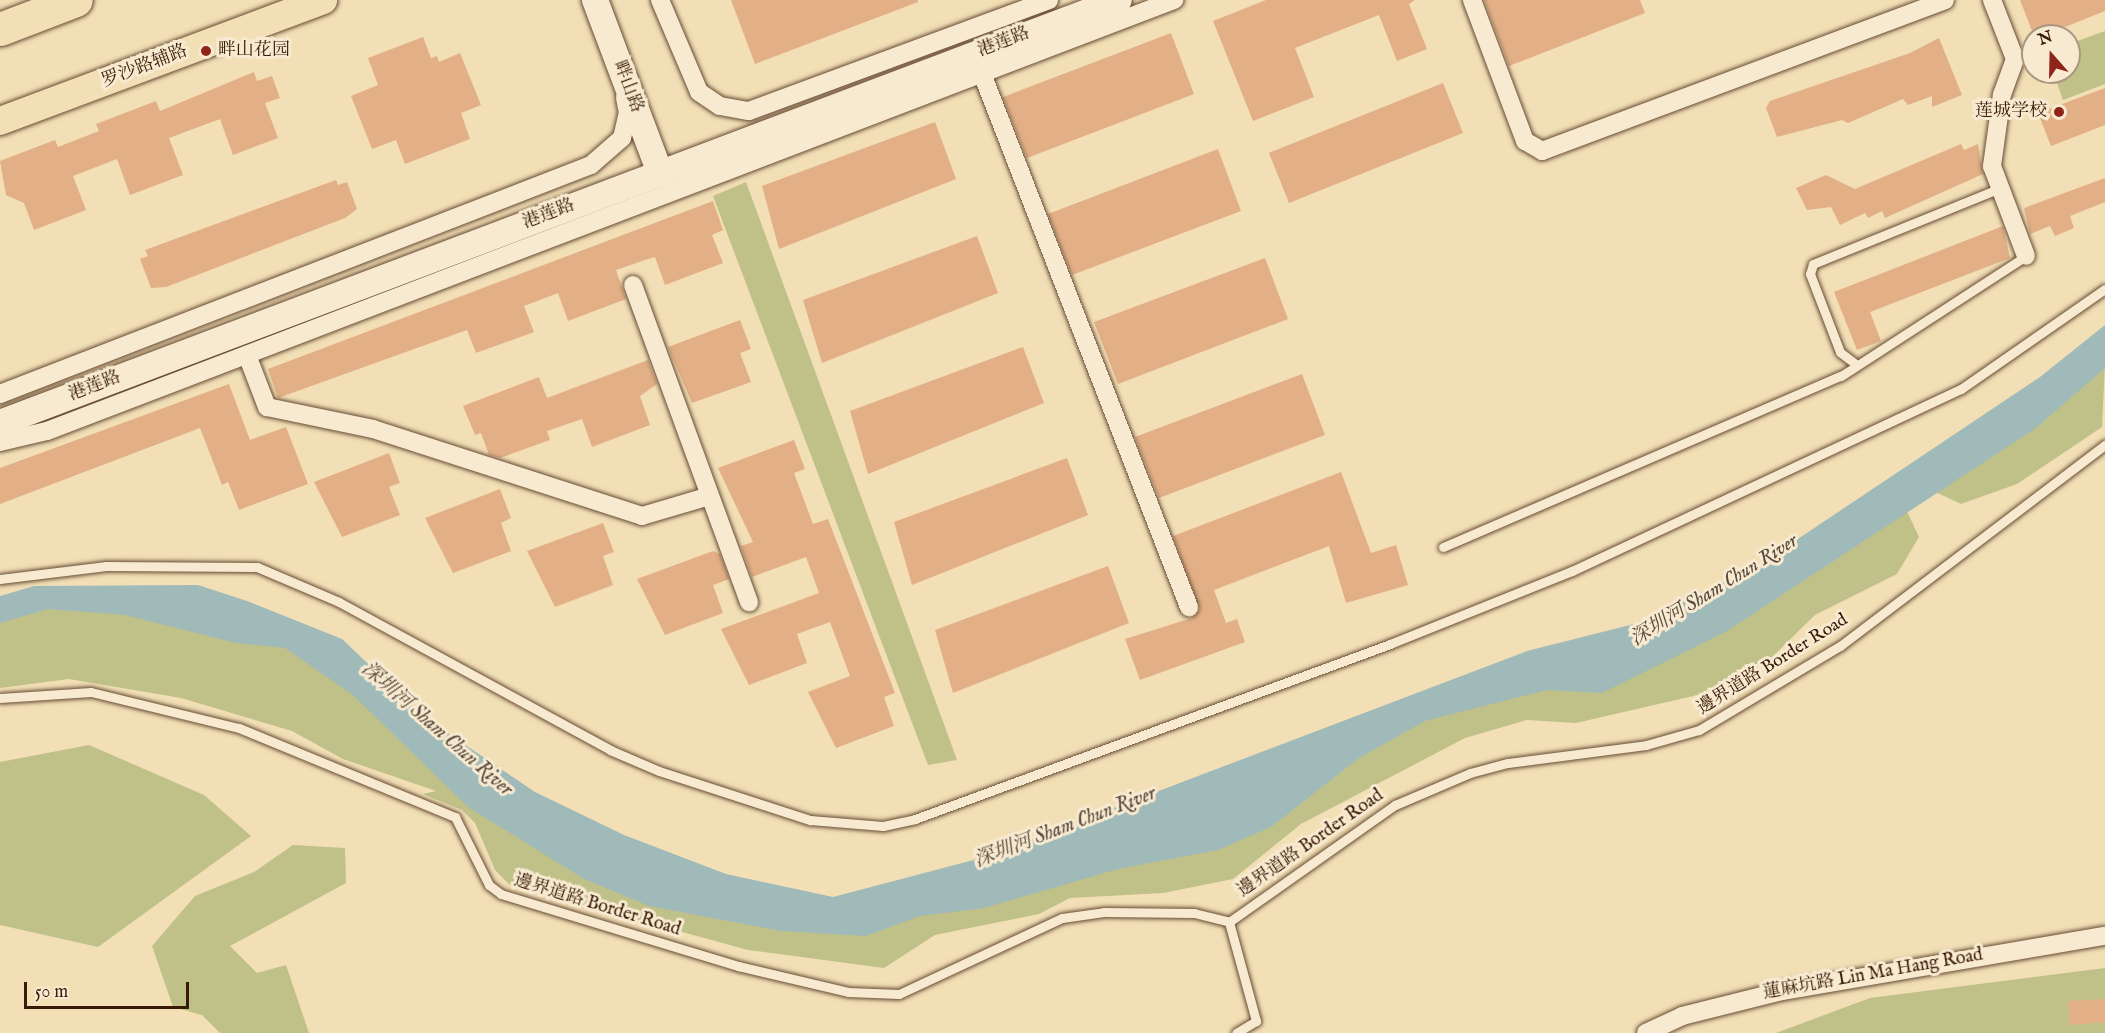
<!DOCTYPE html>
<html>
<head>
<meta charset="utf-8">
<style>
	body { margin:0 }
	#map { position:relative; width:2105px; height:1033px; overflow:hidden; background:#f2dfb6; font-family:"IM FELL English","Noto Serif SC",serif }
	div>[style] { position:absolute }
	.green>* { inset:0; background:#c0c089 }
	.water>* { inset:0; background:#9fbab8 }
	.building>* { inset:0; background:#e3af86 }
	.roads { filter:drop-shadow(0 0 2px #674b34) drop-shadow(0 0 2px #674b34) }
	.lane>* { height:9px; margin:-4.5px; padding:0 4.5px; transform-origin:4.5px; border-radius:4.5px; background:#f7ead0 }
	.street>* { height:18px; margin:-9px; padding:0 9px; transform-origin:9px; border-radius:9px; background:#f7ead0 }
	.secondary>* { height:26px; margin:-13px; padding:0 13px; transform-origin:13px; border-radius:13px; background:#f7ead0 }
	.primary>* { height:28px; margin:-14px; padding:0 14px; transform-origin:14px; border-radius:14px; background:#f2dfb6 }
	.highway>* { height:33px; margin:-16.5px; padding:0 16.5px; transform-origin:16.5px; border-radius:16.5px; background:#f2dfb6 }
	.dots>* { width:16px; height:16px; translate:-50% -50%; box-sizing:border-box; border:3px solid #f7ead0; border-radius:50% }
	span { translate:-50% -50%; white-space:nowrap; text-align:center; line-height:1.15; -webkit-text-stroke:6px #f7ead0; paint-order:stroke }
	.street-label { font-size:18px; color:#391a08 }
	.poi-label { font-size:18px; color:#391a08 }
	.left { translate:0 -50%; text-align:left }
	.right { translate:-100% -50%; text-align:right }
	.water-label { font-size:20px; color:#584a3d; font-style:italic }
	.north { position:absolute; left:2021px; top:24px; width:60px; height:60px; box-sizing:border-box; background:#f7ead0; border:2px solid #ab9780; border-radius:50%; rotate:340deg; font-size:16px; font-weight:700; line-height:24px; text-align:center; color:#391a08 }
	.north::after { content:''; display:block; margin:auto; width:21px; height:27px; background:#8f2418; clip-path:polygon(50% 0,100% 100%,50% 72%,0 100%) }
	.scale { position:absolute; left:24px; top:982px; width:165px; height:27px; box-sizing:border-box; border:3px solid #391a08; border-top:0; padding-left:8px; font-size:18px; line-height:21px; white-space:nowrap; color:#391a08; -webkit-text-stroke:4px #f7ead0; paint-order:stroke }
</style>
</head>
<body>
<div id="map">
	<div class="green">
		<i style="clip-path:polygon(2105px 31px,2105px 84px,2063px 100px,2053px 72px,2069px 72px,2069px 44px)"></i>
		<i style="clip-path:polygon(746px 182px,957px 760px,928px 765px,713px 196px)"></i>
		<i style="clip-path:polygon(2105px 363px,2102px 427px,2017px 484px,1961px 504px,1927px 488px)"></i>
		<i style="clip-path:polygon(1905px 507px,1919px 537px,1897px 574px,1815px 615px,1772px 657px,1702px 694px,1576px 723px,1527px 720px,1465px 738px,1301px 824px,1233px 879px,1163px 893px,1070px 898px,1039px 914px,935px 935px,884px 968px,748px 950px,510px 885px,495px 870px,475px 823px,462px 810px,423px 794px,436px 791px,343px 759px,292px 731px,181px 698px,69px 679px,0 688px,0 611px,81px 600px,265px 626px,470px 781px,793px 915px,1155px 811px,1566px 673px)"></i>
		<i style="clip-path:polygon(89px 745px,204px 795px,251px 836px,98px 947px,0 925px,0 762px)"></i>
		<i style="clip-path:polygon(293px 845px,345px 848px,346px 883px,230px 946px,257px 973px,286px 965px,309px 1033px,220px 1033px,202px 1015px,173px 1007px,152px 946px,195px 896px,254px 872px)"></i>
		<i style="clip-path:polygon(2105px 968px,2105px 1033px,1776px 1033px,1870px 998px)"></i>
	</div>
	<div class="water">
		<i style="clip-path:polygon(2105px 325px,2105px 368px,2036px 428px,1727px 631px,1602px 693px,1547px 690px,1425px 721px,1359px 758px,1271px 827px,1218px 850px,1118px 869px,984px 908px,920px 916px,866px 936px,781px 931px,649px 906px,584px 879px,468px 807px,353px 695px,285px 648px,236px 643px,125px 615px,48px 609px,0 623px,0 596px,34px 586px,198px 585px,247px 601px,342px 639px,424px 717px,535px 792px,624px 835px,726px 874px,833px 897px,985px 857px,1527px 651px,1634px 624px,1759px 565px,2040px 377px)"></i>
	</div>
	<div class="building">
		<i style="clip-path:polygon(731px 0,918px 0,918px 2px,755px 64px)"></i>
		<i style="clip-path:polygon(1266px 0,1415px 0,1409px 4px,1427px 49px,1397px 61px,1379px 15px,1295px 48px,1314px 97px,1253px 121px,1213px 21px)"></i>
		<i style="clip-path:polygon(1484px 0,1640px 0,1645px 13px,1509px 66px)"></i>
		<i style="clip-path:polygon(2020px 0,2105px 0,2105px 11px,2055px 31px,2057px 36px,2034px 36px)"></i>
		<i style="clip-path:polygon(1171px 33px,1194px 94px,1027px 158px,1003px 97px)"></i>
		<i style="clip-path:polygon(423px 37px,431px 58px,437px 56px,439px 62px,460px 53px,481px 105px,461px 113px,470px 139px,405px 164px,396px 140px,372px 149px,351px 96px,378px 85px,368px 58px)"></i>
		<i style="clip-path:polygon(1939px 38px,1962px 95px,1932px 107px,1932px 96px,1908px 105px,1903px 99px,1848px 123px,1842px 120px,1777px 137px,1766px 108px,1770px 101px,1910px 53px)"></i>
		<i style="clip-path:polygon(254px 72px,257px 81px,272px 76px,280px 98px,265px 103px,278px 138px,233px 155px,220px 119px,169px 138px,183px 175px,130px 195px,117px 159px,73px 176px,86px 210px,34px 230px,24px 203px,6px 195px,0 161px,55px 140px,58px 147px,99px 131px,96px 124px,156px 101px,160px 111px)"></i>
		<i style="clip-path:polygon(1443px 83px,1463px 133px,1289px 203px,1269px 153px)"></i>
		<i style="clip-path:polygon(2105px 88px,2105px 125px,2051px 146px,2038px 113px)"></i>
		<i style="clip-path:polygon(935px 122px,956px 179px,779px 249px,762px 186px)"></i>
		<i style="clip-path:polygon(1961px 144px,1964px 150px,1978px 144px,1983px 174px,1885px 218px,1882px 211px,1868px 218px,1865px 213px,1840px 225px,1831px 207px,1807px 210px,1796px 188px,1826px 175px,1855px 189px)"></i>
		<i style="clip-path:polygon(1218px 149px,1241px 211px,1072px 275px,1048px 214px)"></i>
		<i style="clip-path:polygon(2105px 178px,2105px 202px,2070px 216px,2074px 228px,2055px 236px,2050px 226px,2030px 234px,2024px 208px)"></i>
		<i style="clip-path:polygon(336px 180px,338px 185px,347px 182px,357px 209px,345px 218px,166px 287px,151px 288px,140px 259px,148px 256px,145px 250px)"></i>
		<i style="clip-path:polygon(713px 201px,723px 230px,712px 235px,723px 263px,665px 285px,655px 257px,648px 259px,616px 270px,626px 299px,568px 321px,558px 293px,524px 306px,534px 332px,476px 353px,467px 330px,278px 398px,268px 369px)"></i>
		<i style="clip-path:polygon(2003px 226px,2010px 258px,1870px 312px,1881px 341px,1857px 350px,1834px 292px)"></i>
		<i style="clip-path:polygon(977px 236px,998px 293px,822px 363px,803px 300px)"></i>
		<i style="clip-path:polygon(1265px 258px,1288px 319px,1118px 384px,1094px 322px)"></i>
		<i style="clip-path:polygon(740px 320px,751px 349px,740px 353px,751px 382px,692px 403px,668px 347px)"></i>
		<i style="clip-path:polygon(1023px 347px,1044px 403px,868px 474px,850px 411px)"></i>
		<i style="clip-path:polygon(648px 360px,657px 384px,640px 396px,650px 425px,592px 447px,582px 419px,547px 431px,550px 440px,500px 458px,489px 455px,481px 433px,475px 435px,463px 406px,539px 377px,547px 398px)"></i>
		<i style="clip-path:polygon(1302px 374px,1325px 435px,1159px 498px,1135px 437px)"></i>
		<i style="clip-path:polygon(229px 384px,250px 440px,286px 427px,308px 484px,239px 510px,228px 482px,222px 485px,200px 428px,0 504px,0 468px)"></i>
		<i style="clip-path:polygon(794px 440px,805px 469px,794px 473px,813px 524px,828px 519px,895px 693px,884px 697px,894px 726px,836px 748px,808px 692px,850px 676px,830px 622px,797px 634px,807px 663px,749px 685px,721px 629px,819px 593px,806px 557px,752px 577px,741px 546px,753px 542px,718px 468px)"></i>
		<i style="clip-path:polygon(389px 453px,400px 483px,389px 487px,400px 515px,342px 537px,314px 482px)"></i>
		<i style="clip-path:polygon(1067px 458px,1088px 515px,912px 585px,894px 522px)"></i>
		<i style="clip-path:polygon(1341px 472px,1371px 553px,1396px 545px,1408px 585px,1346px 603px,1329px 546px,1214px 590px,1226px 623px,1237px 619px,1245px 642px,1140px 680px,1125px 639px,1192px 618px,1200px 609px,1173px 536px)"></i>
		<i style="clip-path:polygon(500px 489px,511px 518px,501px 523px,511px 551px,453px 573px,425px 518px)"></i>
		<i style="clip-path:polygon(603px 523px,614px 552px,603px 556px,613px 585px,555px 607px,527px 551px)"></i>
		<i style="clip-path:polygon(713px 551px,720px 554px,729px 579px,713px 585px,723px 613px,665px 635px,637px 579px)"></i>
		<i style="clip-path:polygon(1108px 566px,1129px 623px,953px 693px,935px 630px)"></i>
		<i style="clip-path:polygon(2105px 999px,2105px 1022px,2070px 1025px,2068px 1001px)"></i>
	</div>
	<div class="roads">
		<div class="lane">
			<i style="left:1857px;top:365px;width:21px;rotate:-143deg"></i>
			<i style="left:1840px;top:352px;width:84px;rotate:-111deg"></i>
			<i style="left:1810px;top:274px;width:10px;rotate:-73deg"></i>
			<i style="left:1813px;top:264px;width:202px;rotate:-22.1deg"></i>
			<i style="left:1443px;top:547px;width:433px;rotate:-23.3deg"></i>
			<i style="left:1841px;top:376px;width:221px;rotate:-33deg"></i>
			<i style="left:0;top:579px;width:107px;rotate:-7deg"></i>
			<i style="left:106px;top:566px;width:151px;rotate:0.4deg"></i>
			<i style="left:257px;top:567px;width:89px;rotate:23.1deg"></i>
			<i style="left:339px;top:602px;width:309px;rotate:28.6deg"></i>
			<i style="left:610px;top:750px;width:53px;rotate:23.2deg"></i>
			<i style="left:659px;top:771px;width:159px;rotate:18deg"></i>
			<i style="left:810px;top:820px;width:73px;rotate:4.7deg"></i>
			<i style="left:883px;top:826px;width:33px;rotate:-12deg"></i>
			<i style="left:915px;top:819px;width:506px;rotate:-20.22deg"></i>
			<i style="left:1390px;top:644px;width:196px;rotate:-21.9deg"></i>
			<i style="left:1572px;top:571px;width:429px;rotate:-25.1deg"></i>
			<i style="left:1961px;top:389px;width:175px;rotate:-34.8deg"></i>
			<i style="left:0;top:698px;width:91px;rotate:-3.8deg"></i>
			<i style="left:91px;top:692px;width:152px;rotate:13.7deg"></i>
			<i style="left:239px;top:728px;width:234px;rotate:22.4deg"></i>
			<i style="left:455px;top:817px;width:76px;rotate:63.4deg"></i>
			<i style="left:489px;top:885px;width:15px;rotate:37deg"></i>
			<i style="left:501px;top:894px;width:248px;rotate:16.9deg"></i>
			<i style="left:738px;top:966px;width:113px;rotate:13.3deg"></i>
			<i style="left:848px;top:992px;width:51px;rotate:2.2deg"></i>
			<i style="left:899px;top:994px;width:180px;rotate:-25deg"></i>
			<i style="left:1062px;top:918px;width:42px;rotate:-8.1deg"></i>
			<i style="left:1104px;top:912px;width:90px;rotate:0.6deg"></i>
			<i style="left:1194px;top:913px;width:36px;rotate:14deg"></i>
			<i style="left:1229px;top:922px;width:203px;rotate:-35.2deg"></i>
			<i style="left:1395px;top:805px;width:82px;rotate:-23.1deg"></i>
			<i style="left:1470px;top:773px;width:39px;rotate:-15deg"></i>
			<i style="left:1508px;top:763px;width:139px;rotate:-7.4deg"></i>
			<i style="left:1646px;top:745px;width:55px;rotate:-15.8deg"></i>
			<i style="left:1699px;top:730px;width:164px;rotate:-30.8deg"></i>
			<i style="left:1840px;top:646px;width:333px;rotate:-37.2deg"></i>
			<i style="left:1229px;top:922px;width:103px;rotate:74.7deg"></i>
			<i style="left:1256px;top:1021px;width:23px;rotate:149deg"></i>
		</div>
		<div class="street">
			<i style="left:660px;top:0;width:100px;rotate:67deg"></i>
			<i style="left:699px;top:92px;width:25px;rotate:34deg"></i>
			<i style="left:720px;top:106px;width:29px;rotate:10deg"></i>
			<i style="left:749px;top:111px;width:320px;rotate:-20.3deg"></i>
			<i style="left:1472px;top:0;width:151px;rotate:69.4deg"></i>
			<i style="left:1525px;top:141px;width:20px;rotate:30deg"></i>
			<i style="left:1542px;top:151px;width:430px;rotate:-20.5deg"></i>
			<i style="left:1992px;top:0;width:63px;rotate:68.7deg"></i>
			<i style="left:2015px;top:59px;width:37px;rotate:110deg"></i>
			<i style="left:2002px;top:94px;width:73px;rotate:97.9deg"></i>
			<i style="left:1992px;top:166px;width:96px;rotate:69.3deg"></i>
			<i style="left:983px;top:76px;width:570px;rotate:68.8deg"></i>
			<i style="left:633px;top:285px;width:338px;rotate:69.9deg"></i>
			<i style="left:247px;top:355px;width:56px;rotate:69deg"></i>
			<i style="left:267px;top:407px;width:108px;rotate:11.7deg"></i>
			<i style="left:373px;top:429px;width:283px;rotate:17.9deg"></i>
			<i style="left:642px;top:516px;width:70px;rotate:-16.6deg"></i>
			<i style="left:0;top:394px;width:634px;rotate:-21.18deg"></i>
			<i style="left:591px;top:165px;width:41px;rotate:-41.1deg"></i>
			<i style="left:622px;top:138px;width:26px;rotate:-77deg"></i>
			<i style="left:628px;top:113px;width:16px;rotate:-101deg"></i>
			<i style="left:0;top:442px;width:48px;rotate:-13.2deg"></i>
			<i style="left:47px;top:431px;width:1207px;rotate:-20.93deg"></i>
			<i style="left:1646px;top:1033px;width:40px;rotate:-25deg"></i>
			<i style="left:1682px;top:1016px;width:103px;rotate:-14deg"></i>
			<i style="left:1782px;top:991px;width:328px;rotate:-9.7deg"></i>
		</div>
		<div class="secondary">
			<i style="left:595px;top:0;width:185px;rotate:69.4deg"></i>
			<i style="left:0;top:423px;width:1196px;rotate:-20.71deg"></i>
		</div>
		<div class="primary">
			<i style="left:0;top:121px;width:345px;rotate:-20.5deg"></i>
		</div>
		<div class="highway">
			<i style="left:0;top:29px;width:81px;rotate:-20.9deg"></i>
		</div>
	</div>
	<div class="dots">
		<i style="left:206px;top:51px;background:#8f2418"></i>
		<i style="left:2059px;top:112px;background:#8f2418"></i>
	</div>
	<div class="street-label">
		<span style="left:1004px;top:43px;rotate:-21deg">港莲路</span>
		<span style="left:145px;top:67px;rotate:-21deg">罗沙路辅路</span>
		<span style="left:627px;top:87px;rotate:69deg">畔山路</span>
		<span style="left:549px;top:215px;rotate:-21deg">港莲路</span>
		<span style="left:95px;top:387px;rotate:-21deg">港莲路</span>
		<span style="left:1773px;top:665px;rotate:-32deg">邊界道路 Border Road</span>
		<span style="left:1311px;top:844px;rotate:-35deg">邊界道路 Border Road</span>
		<span style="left:597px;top:906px;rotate:17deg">邊界道路 Border Road</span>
		<span style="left:1873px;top:975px;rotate:-10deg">蓮麻坑路 Lin Ma Hang Road</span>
	</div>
	<div class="poi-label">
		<span class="left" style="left:218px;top:51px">畔山花园</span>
		<span class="right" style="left:2047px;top:112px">莲城学校</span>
	</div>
	<div class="water-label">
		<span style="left:1714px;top:590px;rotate:-32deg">深圳河 Sham Chun River</span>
		<span style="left:437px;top:729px;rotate:41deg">深圳河 Sham Chun River</span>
		<span style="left:1065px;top:827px;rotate:-21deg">深圳河 Sham Chun River</span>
	</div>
	<div class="north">N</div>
	<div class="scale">50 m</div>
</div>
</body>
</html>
